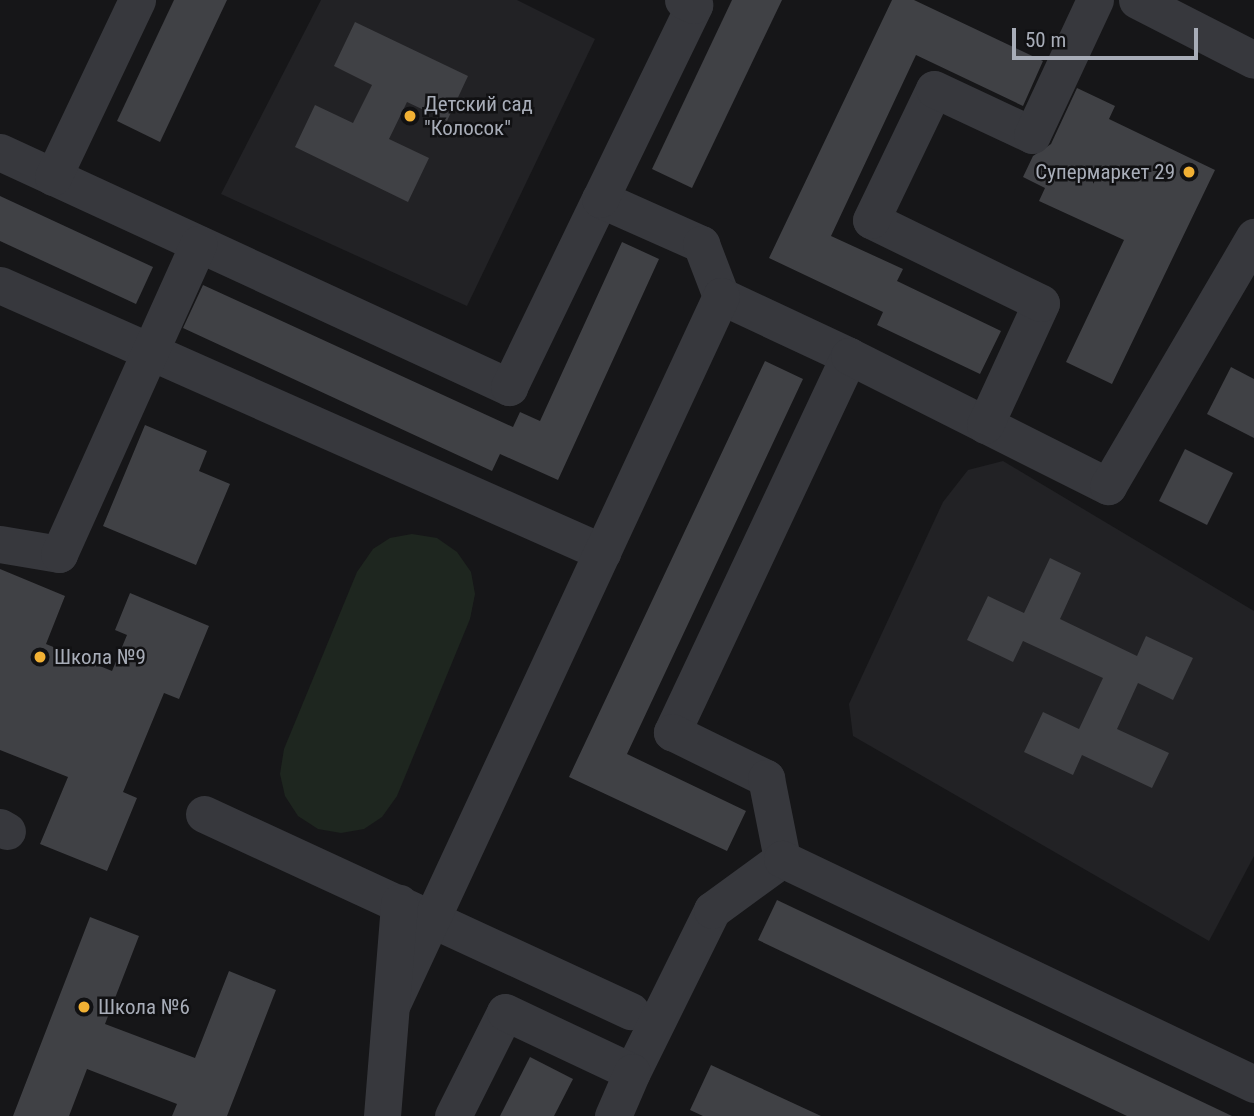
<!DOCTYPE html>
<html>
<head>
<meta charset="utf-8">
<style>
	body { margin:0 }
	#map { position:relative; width:1254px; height:1116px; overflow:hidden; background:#161618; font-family:"Roboto Condensed",sans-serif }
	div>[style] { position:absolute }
	.built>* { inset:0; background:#222225 }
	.green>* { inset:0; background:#1e261f }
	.building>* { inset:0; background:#404145 }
	.minor>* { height:37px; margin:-18.5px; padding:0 18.5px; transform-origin:18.5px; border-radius:18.5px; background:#37383d }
	.dots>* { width:19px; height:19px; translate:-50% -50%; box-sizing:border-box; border:4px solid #111113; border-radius:50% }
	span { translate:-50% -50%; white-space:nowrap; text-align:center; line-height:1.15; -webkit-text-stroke:5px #111113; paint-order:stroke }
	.poi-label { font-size:21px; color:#a8adb8 }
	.left { translate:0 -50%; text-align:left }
	.right { translate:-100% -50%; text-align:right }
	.scale { position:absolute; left:1012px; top:28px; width:186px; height:32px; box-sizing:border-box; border:4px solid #a8adb8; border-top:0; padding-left:9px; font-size:21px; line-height:24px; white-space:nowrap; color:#a8adb8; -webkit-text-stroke:5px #111113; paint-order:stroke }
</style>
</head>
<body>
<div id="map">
	<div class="built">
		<i style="clip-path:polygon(321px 0,517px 0,595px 39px,467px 306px,221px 194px)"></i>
		<i style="clip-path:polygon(1003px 461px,1254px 611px,1254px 856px,1209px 941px,853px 736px,849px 704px,943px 502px,968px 470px)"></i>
	</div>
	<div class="green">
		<i style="clip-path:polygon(412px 534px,437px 538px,457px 552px,471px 572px,475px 594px,470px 619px,397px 796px,382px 817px,364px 829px,341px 833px,318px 829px,298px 816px,285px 796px,280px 774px,284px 749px,357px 572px,373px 549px,390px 538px)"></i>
	</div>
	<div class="building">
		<i style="clip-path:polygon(174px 0,227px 0,160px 142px,117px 121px)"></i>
		<i style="clip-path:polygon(732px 0,782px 0,692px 188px,652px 169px)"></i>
		<i style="clip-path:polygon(892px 0,914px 0,1043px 61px,1023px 106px,916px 55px,831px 236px,903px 269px,897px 281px,1001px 331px,980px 374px,877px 325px,883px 312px,769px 258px)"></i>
		<i style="clip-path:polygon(355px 22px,468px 76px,447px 121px,407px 102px,389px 139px,429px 158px,408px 202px,295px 147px,315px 105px,353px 123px,372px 85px,334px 66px)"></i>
		<i style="clip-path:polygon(1077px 88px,1115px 106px,1109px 119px,1215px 170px,1112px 384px,1066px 362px,1124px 240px,1039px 201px,1045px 188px,1023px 177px,1033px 156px,1051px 144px)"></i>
		<i style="clip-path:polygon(0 196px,153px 267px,136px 304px,0 241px)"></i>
		<i style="clip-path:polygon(622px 242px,659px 259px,558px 480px,500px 454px,492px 471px,183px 328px,203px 285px,513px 427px,520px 412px,540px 421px)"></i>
		<i style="clip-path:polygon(765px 361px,803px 379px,627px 754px,746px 811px,727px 851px,569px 777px)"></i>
		<i style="clip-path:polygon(1231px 367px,1254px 379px,1254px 438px,1207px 414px)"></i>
		<i style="clip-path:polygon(145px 425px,207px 451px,199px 471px,230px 484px,196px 565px,103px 526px)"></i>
		<i style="clip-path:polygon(1185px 449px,1233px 473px,1207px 525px,1159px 501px)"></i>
		<i style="clip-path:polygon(1050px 558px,1081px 573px,1060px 619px,1137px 656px,1146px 636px,1193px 658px,1173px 700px,1138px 683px,1117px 729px,1169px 753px,1152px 788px,1082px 755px,1073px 775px,1024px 752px,1043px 712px,1079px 729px,1103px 678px,1023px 641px,1013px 662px,967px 640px,988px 596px,1024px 613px)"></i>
		<i style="clip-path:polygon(0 569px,65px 596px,46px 644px,112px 671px,127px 635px,115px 630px,130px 593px,209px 626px,179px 699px,164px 693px,123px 792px,137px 798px,107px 871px,40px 844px,68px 777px,0 750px)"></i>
		<i style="clip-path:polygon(777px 900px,1232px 1116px,1127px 1116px,758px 940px)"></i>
		<i style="clip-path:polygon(90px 917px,139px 936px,105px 1024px,195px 1058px,229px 971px,276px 990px,227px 1116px,172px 1116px,177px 1104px,87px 1069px,69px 1116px,13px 1116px)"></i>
		<i style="clip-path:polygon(530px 1057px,573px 1079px,554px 1116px,500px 1116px)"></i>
		<i style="clip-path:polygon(711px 1065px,821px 1116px,703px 1116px,690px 1110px)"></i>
	</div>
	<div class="minor">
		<i style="left:1137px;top:0;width:131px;rotate:27.1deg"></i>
		<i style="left:0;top:152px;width:561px;rotate:24.78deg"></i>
		<i style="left:509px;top:387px;width:209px;rotate:-64.2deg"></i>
		<i style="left:600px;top:199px;width:111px;rotate:24deg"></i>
		<i style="left:701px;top:244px;width:56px;rotate:69deg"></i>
		<i style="left:721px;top:296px;width:141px;rotate:25.1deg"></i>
		<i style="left:849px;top:356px;width:416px;rotate:115.2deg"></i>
		<i style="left:672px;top:732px;width:105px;rotate:26.1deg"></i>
		<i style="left:766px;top:778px;width:83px;rotate:78.8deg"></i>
		<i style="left:53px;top:177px;width:196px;rotate:-64.6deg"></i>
		<i style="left:600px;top:199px;width:216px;rotate:-64.1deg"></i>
		<i style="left:694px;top:5px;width:12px;rotate:-156deg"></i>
		<i style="left:0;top:285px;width:659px;rotate:23.92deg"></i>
		<i style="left:849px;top:356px;width:290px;rotate:26.7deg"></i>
		<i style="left:1108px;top:486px;width:289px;rotate:-59.6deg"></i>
		<i style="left:985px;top:425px;width:134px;rotate:-65.3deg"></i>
		<i style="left:1041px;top:303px;width:189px;rotate:-154deg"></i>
		<i style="left:871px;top:220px;width:145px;rotate:-64.3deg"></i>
		<i style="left:934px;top:89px;width:108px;rotate:25.1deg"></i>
		<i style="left:1032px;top:135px;width:149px;rotate:-65deg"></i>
		<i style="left:0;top:544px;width:60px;rotate:9.6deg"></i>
		<i style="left:59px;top:554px;width:340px;rotate:-65.8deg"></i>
		<i style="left:204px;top:814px;width:470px;rotate:24.8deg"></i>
		<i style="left:0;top:827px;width:8px;rotate:30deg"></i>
		<i style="left:391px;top:1006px;width:783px;rotate:-65.07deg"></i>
		<i style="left:632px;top:1072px;width:181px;rotate:-63.7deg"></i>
		<i style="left:712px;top:910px;width:87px;rotate:-36.1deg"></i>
		<i style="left:782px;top:859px;width:523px;rotate:25.49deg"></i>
		<i style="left:382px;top:1116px;width:214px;rotate:-85.4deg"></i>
		<i style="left:453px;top:1116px;width:116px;rotate:-63.4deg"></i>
		<i style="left:505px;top:1012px;width:140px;rotate:25.3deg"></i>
		<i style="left:632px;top:1072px;width:48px;rotate:113.4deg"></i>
	</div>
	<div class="dots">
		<i style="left:410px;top:116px;background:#f2b134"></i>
		<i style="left:1189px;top:172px;background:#f2b134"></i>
		<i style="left:40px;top:657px;background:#f2b134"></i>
		<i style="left:84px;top:1007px;background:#f2b134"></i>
	</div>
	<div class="poi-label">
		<span class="left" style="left:424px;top:116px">Детский сад<br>"Колосок"</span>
		<span class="right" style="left:1175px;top:172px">Супермаркет 29</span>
		<span class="left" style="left:54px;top:657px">Школа №9</span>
		<span class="left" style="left:98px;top:1007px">Школа №6</span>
	</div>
	<div class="scale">50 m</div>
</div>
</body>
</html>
